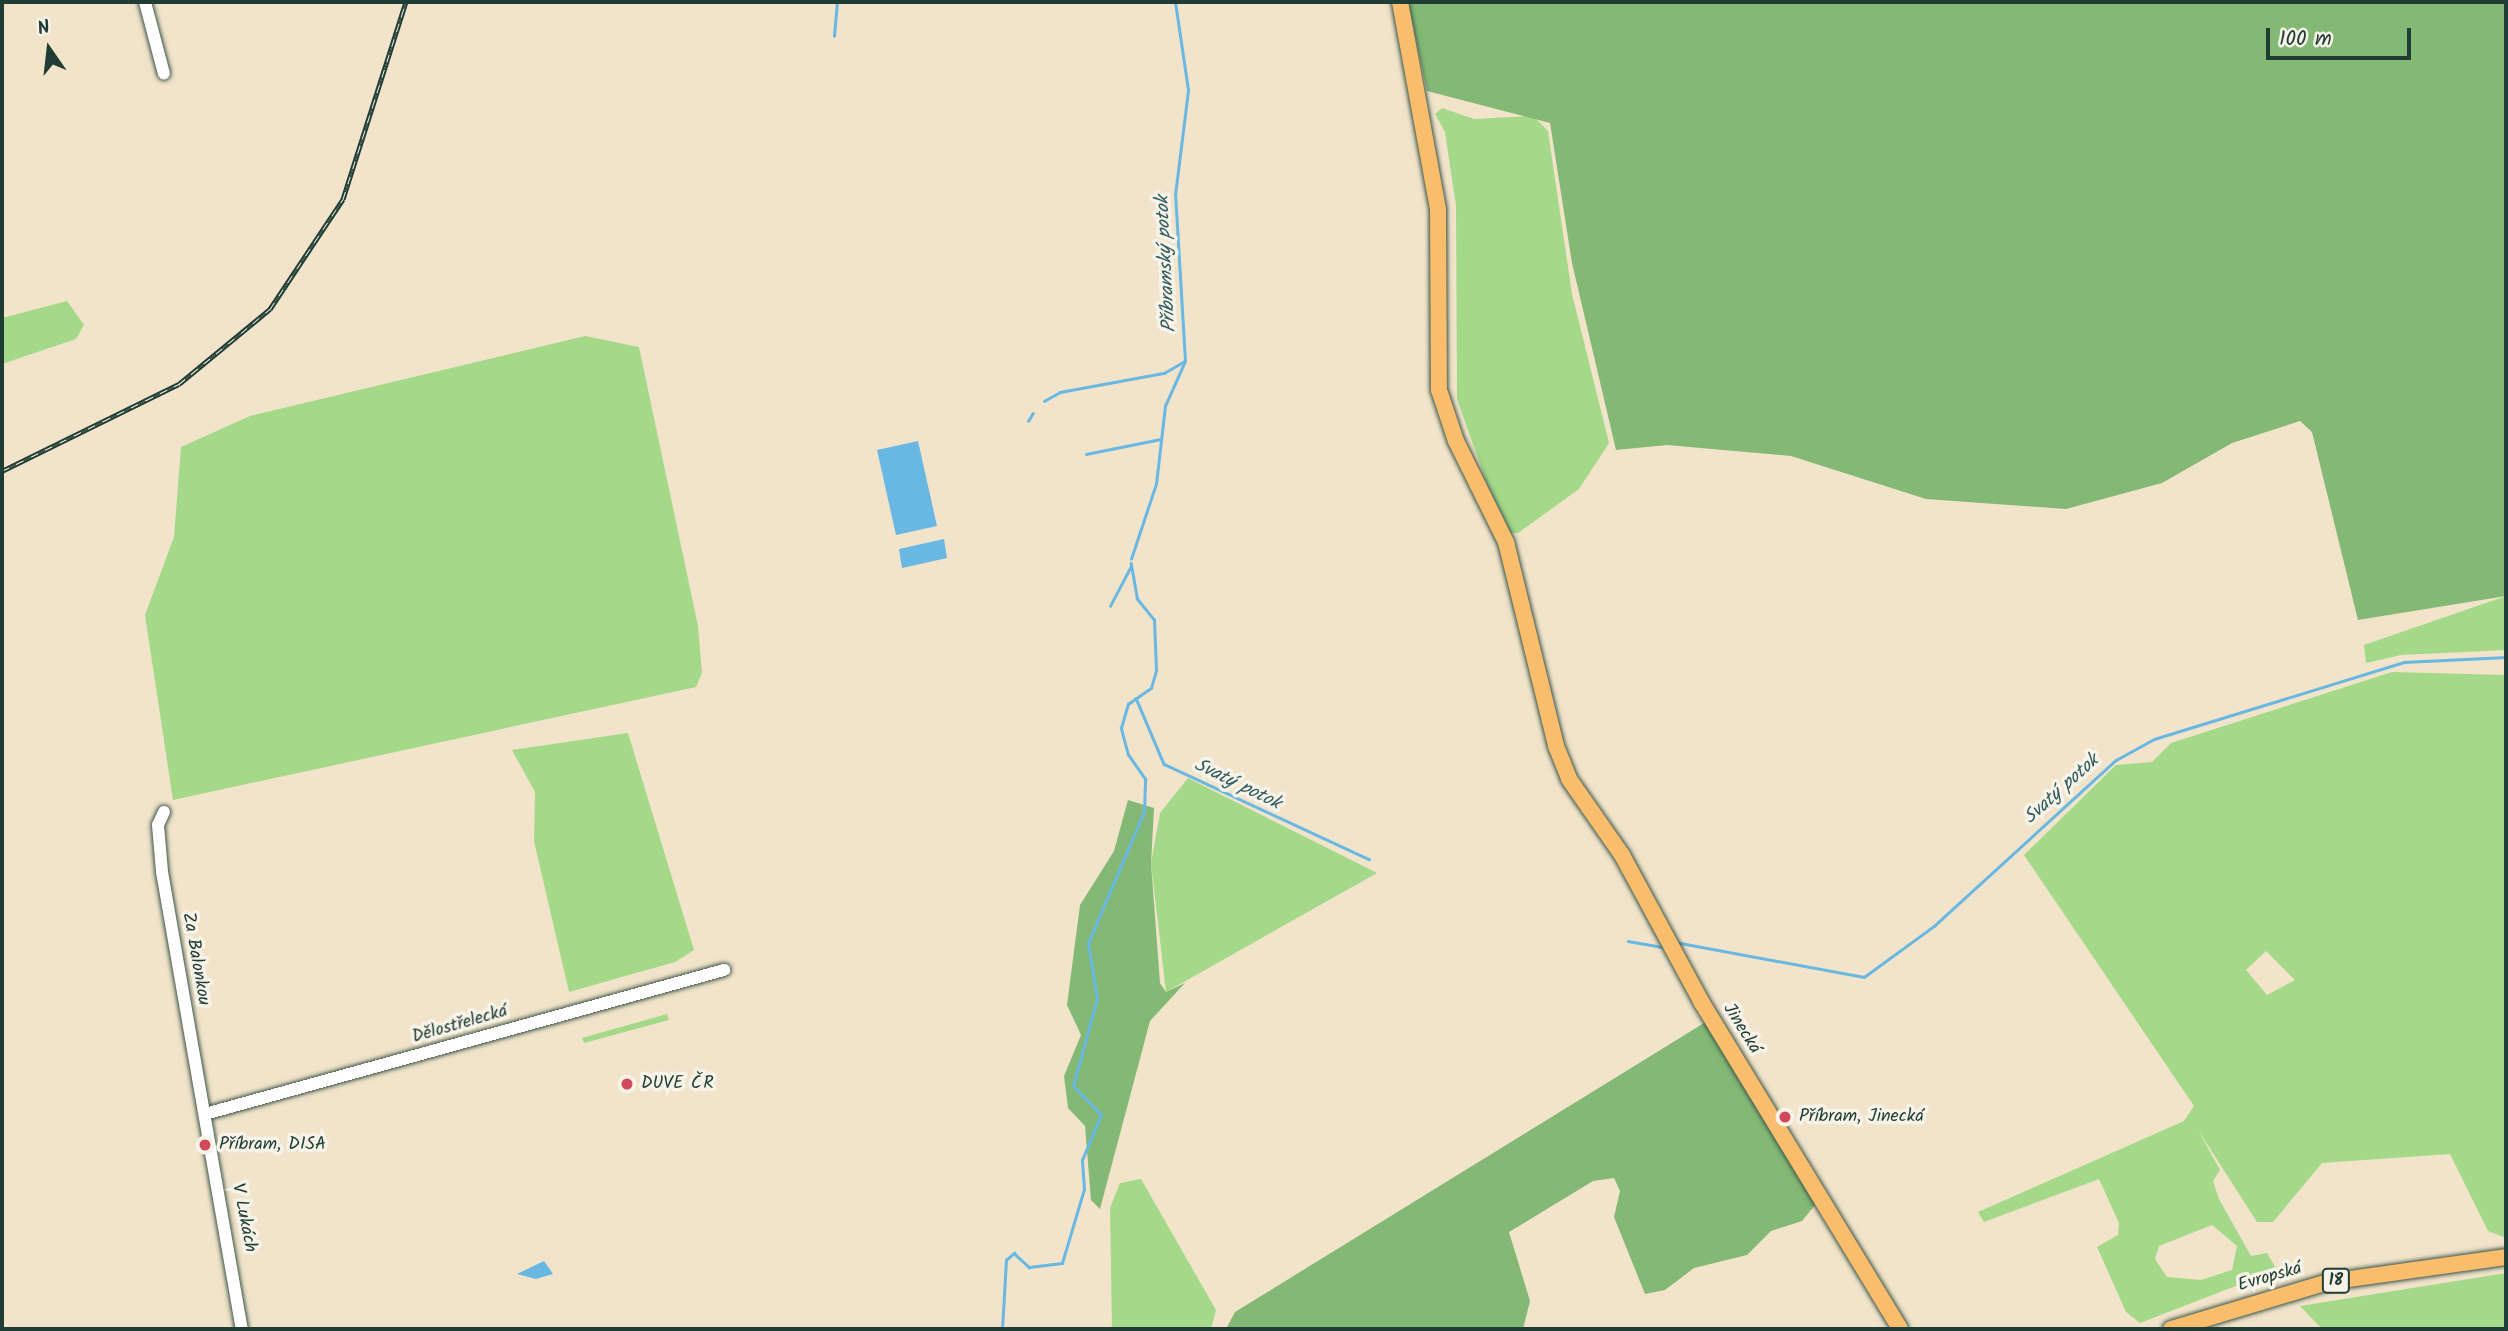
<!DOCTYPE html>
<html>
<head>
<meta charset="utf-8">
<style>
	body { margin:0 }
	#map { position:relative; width:2508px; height:1331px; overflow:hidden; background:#f1e4ca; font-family:Kalam,sans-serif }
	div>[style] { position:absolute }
	.green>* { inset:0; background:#a4d989 }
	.forest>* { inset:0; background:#83b975 }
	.water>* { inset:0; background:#68b8e3 }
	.stream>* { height:2.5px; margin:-1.25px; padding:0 1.25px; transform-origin:1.25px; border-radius:1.25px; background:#68b8e3 }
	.roads { filter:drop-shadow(0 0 2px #3e564a) drop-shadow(0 0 2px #3e564a) }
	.minor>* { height:12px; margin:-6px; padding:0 6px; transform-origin:6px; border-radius:6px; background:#fff }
	.major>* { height:16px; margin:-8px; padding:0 8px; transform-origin:8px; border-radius:8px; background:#f9be6d }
	.rail>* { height:5px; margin-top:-2.5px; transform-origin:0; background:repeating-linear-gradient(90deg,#f7f3e8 0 8px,#1f3d34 0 16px); box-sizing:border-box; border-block:2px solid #1f3d34 }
	.dots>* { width:19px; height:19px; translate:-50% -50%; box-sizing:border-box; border:4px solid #f7f3e8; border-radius:50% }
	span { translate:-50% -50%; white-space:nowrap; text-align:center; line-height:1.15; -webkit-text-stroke:7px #f7f3e8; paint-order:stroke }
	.shield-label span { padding:2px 5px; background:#f7f3e8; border:2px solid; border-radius:5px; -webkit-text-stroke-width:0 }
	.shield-label { font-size:16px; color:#1f3d34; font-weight:700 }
	.street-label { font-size:18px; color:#1f3d34 }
	.poi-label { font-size:18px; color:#1f3d34 }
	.left { translate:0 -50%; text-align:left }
	.water-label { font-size:19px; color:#315c60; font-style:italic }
	.frame { position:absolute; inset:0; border:4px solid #1f3d34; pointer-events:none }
	.north { position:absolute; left:14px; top:14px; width:70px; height:70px; -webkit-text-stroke:5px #f7f3e8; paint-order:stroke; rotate:346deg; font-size:19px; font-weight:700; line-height:28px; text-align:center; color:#1f3d34 }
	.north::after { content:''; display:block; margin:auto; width:24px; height:32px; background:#1f3d34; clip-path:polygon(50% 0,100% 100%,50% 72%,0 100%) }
	.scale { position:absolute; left:2266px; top:28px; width:145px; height:32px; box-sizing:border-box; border:4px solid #1f3d34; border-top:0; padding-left:9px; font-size:21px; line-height:24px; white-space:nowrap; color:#1f3d34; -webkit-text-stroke:5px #f7f3e8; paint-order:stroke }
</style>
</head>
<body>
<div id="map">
	<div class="green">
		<i style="clip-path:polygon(1442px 108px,1474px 119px,1533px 116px,1548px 131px,1572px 294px,1609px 443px,1579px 489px,1518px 533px,1511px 533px,1486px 481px,1457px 399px,1456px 206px,1445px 132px,1435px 114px)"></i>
		<i style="clip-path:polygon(67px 301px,84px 325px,76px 339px,2px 364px,2px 318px)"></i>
		<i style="clip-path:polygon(585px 336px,639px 347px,698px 626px,702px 673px,696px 687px,173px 800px,145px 615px,174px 537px,181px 447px,250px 416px)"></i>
		<i style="clip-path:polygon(2506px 596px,2506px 650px,2401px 655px,2366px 663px,2364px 645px)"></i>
		<i style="clip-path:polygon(evenodd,2392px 672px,2506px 675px,2506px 1238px,2488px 1231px,2450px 1154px,2322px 1163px,2273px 1222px,2257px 1222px,2198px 1130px,2220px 1170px,2213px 1181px,2219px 1199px,2251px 1256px,2267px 1253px,2277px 1270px,2140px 1323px,2126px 1312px,2097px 1247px,2118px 1235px,2119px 1223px,2099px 1179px,1984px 1222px,1978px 1212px,2184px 1121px,2194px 1106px,2024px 855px,2116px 765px,2152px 762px,2171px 743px,2392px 672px,2266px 951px,2295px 980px,2267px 995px,2246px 970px,2266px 951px,2392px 672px,2212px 1225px,2237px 1246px,2232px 1270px,2201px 1280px,2167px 1277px,2155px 1259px,2159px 1246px,2212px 1225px)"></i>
		<i style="clip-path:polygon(628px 733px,694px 950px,675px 962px,569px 992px,534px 841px,535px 792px,512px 750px)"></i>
		<i style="clip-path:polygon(1188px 778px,1377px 873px,1166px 992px,1151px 863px,1160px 813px)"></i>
		<i style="clip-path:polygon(667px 1014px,669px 1020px,584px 1043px,582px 1038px)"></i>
		<i style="clip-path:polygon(1141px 1179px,1216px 1310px,1211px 1329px,1112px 1329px,1110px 1208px,1120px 1183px)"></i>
		<i style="clip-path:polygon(2506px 1273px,2506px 1329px,2322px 1329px,2300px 1306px)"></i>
	</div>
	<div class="forest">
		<i style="clip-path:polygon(1408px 2px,2506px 2px,2506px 596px,2358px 620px,2312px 432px,2300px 421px,2232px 443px,2162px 483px,2066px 509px,1926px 499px,1791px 456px,1667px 445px,1616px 450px,1572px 263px,1550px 123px,1427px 91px)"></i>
		<i style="clip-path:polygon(1128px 800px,1154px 808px,1151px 863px,1160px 983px,1166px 992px,1185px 983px,1150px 1021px,1100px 1209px,1091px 1200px,1085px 1126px,1068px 1108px,1064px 1076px,1081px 1035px,1067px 1005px,1080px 905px,1114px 851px)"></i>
		<i style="clip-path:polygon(1709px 1020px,1815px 1205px,1802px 1221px,1771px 1231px,1747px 1255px,1694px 1268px,1665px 1290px,1645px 1294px,1614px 1217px,1620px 1191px,1614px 1178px,1593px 1181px,1509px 1232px,1530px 1301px,1523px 1329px,1226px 1329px,1235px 1312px)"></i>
	</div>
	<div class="water">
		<i style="clip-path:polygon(918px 441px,937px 526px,896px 535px,877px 450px)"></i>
		<i style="clip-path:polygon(944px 539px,947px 558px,902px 568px,899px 549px)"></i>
		<i style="clip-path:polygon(544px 1261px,553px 1274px,536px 1279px,517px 1274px)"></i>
	</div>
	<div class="stream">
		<i style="left:834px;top:36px;width:34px;rotate:-85deg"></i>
		<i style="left:1044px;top:401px;width:18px;rotate:-29deg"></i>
		<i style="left:1060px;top:392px;width:106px;rotate:-10.4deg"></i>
		<i style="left:1164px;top:373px;width:24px;rotate:-30deg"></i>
		<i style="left:1028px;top:421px;width:9px;rotate:-58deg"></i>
		<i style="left:1086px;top:454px;width:76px;rotate:-11.3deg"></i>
		<i style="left:1131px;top:559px;width:79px;rotate:-71.6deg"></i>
		<i style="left:1156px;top:484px;width:79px;rotate:-83.4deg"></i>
		<i style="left:1165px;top:406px;width:49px;rotate:-66deg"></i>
		<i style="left:1185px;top:361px;width:166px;rotate:-93.4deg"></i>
		<i style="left:1175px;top:195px;width:106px;rotate:-82.9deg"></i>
		<i style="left:1188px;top:90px;width:89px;rotate:-98.4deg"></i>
		<i style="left:1110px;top:606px;width:45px;rotate:-62.3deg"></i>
		<i style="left:1136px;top:698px;width:72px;rotate:67deg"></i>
		<i style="left:1164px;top:764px;width:226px;rotate:24.9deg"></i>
		<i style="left:1628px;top:941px;width:36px;rotate:10deg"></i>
		<i style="left:1675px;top:942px;width:192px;rotate:10.5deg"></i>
		<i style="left:1864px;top:977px;width:87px;rotate:-36.1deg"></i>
		<i style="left:1934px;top:926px;width:246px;rotate:-42.4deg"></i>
		<i style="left:2116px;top:760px;width:43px;rotate:-28.9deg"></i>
		<i style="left:2154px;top:739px;width:262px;rotate:-17.1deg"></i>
		<i style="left:2404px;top:662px;width:102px;rotate:-2.8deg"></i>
		<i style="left:1002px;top:1329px;width:69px;rotate:-86.7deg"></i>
		<i style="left:1006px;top:1260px;width:11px;rotate:-41deg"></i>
		<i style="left:1014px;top:1253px;width:21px;rotate:43deg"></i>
		<i style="left:1029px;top:1267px;width:33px;rotate:-7deg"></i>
		<i style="left:1062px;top:1263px;width:77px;rotate:-73.4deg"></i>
		<i style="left:1084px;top:1189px;width:29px;rotate:-94deg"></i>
		<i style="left:1082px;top:1160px;width:49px;rotate:-67.1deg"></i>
		<i style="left:1101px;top:1115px;width:40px;rotate:-134deg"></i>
		<i style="left:1073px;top:1086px;width:90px;rotate:-74.6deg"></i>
		<i style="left:1097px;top:999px;width:57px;rotate:-99.1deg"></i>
		<i style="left:1088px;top:943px;width:142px;rotate:-66.9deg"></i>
		<i style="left:1144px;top:812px;width:33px;rotate:-88deg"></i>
		<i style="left:1145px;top:779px;width:29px;rotate:-125deg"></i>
		<i style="left:1128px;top:755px;width:28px;rotate:-105deg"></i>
		<i style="left:1121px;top:728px;width:25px;rotate:-74deg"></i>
		<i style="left:1128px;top:704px;width:28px;rotate:-35deg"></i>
		<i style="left:1151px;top:688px;width:19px;rotate:-74deg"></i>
		<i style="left:1156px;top:670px;width:50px;rotate:-92.3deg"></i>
		<i style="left:1154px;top:620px;width:27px;rotate:-129deg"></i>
		<i style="left:1137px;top:599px;width:36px;rotate:-100deg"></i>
	</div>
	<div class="roads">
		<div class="minor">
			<i style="left:145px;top:2px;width:74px;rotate:75.2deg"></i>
			<i style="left:164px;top:812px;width:14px;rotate:115deg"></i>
			<i style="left:158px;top:825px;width:47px;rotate:85.1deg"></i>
			<i style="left:162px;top:872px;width:464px;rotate:80.1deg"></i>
			<i style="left:205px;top:1114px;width:539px;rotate:-15.51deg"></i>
		</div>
		<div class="major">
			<i style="left:1400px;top:2px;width:211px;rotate:79.6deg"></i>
			<i style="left:1438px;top:210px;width:180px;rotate:89.7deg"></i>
			<i style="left:1439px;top:390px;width:54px;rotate:71.6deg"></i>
			<i style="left:1456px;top:441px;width:113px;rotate:63.7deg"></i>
			<i style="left:1506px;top:542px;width:210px;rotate:76.2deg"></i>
			<i style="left:1556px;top:746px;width:35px;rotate:68deg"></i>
			<i style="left:1569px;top:779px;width:93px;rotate:55.1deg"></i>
			<i style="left:1622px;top:855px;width:168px;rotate:61.6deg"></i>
			<i style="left:1702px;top:1003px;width:381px;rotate:58.7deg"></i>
			<i style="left:2171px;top:1329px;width:164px;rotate:-16.7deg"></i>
			<i style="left:2328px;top:1282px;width:180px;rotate:-8deg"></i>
		</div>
	</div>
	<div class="rail">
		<i style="left:2px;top:471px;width:197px;rotate:-26.2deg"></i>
		<i style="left:179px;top:384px;width:118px;rotate:-39.5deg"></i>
		<i style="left:270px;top:309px;width:132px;rotate:-56.4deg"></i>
		<i style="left:343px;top:199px;width:207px;rotate:-72.3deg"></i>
	</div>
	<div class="dots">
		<i style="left:627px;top:1084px;background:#d1495b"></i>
		<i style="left:1785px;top:1117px;background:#d1495b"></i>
		<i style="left:205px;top:1145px;background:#d1495b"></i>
	</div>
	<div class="shield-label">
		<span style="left:2336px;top:1281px">18</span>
	</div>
	<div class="street-label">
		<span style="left:195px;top:959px;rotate:80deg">Za Balonkou</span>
		<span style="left:460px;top:1025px;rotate:-16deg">Dělostřelecká</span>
		<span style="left:1741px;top:1029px;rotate:58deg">Jinecká</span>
		<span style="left:243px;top:1218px;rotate:79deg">V Lukách</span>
		<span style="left:2270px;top:1278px;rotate:-16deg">Evropská</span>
	</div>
	<div class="poi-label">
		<span class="left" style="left:641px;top:1084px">DUVE ČR</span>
		<span class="left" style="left:1799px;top:1117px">Příbram, Jinecká</span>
		<span class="left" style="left:219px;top:1145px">Příbram, DISA</span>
	</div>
	<div class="water-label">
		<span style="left:1167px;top:264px;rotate:-93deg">Příbramský potok</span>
		<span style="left:1237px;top:785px;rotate:26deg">Svatý potok</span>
		<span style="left:2062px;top:790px;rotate:-42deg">Svatý potok</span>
	</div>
	<div class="frame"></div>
	<div class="north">N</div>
	<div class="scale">100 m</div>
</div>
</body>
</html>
